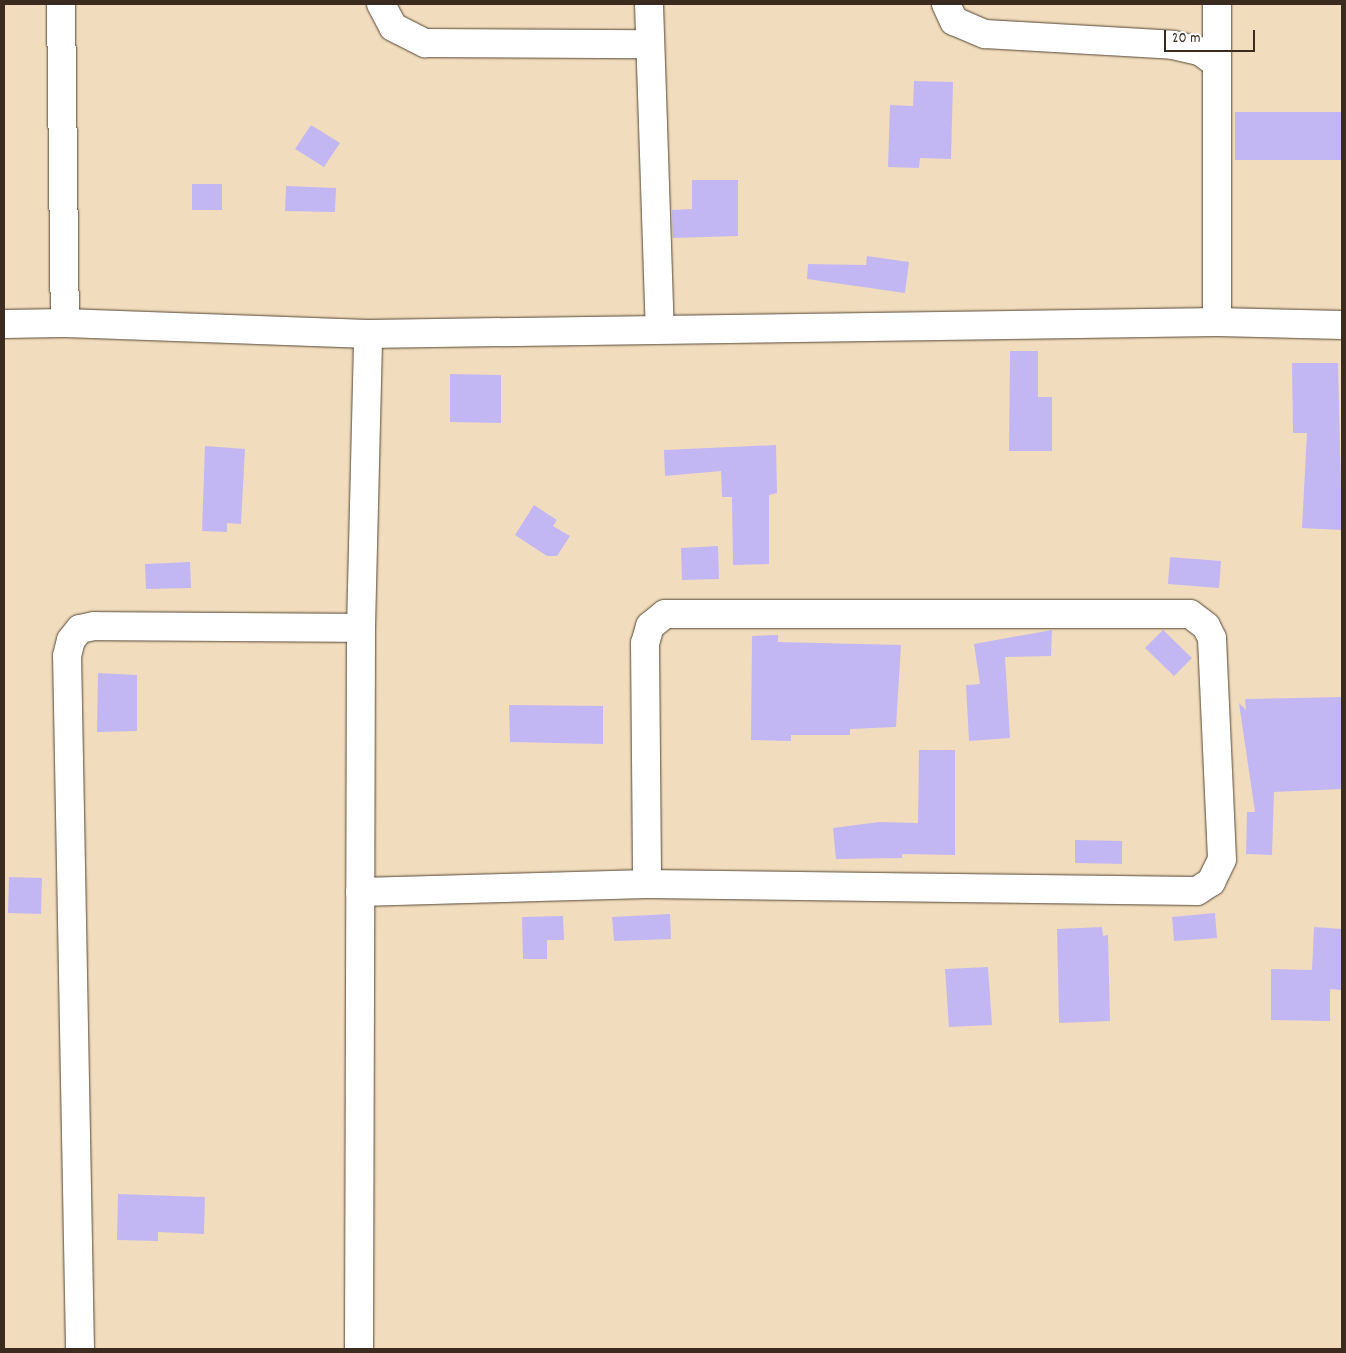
<!DOCTYPE html>
<html>
<head>
<meta charset="utf-8">
<style>
	body { margin:0 }
	#map { position:relative; width:1346px; height:1353px; overflow:hidden; background:#f1ddbd; font-family:Dekko,sans-serif }
	div>[style] { position:absolute }
	.building>* { inset:0; background:#c3b7f3 }
	.roads { filter:drop-shadow(0 0 1px #564536) drop-shadow(0 0 1px #564536) }
	.street>* { height:28px; margin:-14px; padding:0 14px; transform-origin:14px; border-radius:14px; background:#fff }
	span { translate:-50% -50%; white-space:nowrap; text-align:center; line-height:1.15; -webkit-text-stroke:5px #fff; paint-order:stroke }
	.frame { position:absolute; inset:0; border:5px solid #3b2a1e; pointer-events:none }
	.scale { position:absolute; left:1164px; top:30px; width:91px; height:22px; box-sizing:border-box; border:2px solid #3b2a1e; border-top:0; padding-left:6px; font-size:15px; line-height:18px; white-space:nowrap; color:#3b2a1e; -webkit-text-stroke:4px #fff; paint-order:stroke }
</style>
</head>
<body>
<div id="map">
	<div class="building">
		<i style="clip-path:polygon(914px 81px,953px 82px,951px 159px,920px 158px,919px 168px,888px 167px,890px 105px,913px 106px)"></i>
		<i style="clip-path:polygon(1235px 112px,1341px 112px,1341px 160px,1235px 160px)"></i>
		<i style="clip-path:polygon(311px 125px,340px 143px,324px 167px,295px 149px)"></i>
		<i style="clip-path:polygon(692px 180px,738px 180px,738px 236px,673px 238px,672px 210px,692px 209px)"></i>
		<i style="clip-path:polygon(192px 184px,222px 184px,222px 210px,192px 210px)"></i>
		<i style="clip-path:polygon(286px 186px,336px 188px,335px 212px,285px 211px)"></i>
		<i style="clip-path:polygon(867px 256px,909px 262px,905px 293px,807px 279px,808px 264px,866px 265px)"></i>
		<i style="clip-path:polygon(1010px 351px,1038px 351px,1038px 397px,1052px 397px,1052px 451px,1009px 451px)"></i>
		<i style="clip-path:polygon(1292px 363px,1338px 363px,1342px 530px,1302px 528px,1307px 433px,1293px 433px)"></i>
		<i style="clip-path:polygon(450px 374px,501px 375px,501px 423px,450px 422px)"></i>
		<i style="clip-path:polygon(776px 445px,777px 493px,769px 495px,769px 564px,733px 565px,732px 497px,722px 497px,721px 471px,665px 476px,664px 450px)"></i>
		<i style="clip-path:polygon(205px 446px,245px 449px,241px 524px,227px 523px,227px 532px,202px 531px)"></i>
		<i style="clip-path:polygon(534px 505px,557px 520px,553px 526px,570px 536px,557px 556px,547px 556px,515px 535px)"></i>
		<i style="clip-path:polygon(718px 546px,719px 579px,682px 580px,681px 548px)"></i>
		<i style="clip-path:polygon(1170px 557px,1221px 561px,1219px 588px,1168px 584px)"></i>
		<i style="clip-path:polygon(190px 562px,191px 588px,146px 589px,145px 564px)"></i>
		<i style="clip-path:polygon(1052px 630px,1051px 656px,1005px 657px,1010px 738px,969px 741px,966px 685px,980px 684px,974px 644px)"></i>
		<i style="clip-path:polygon(1163px 630px,1192px 658px,1174px 676px,1145px 648px)"></i>
		<i style="clip-path:polygon(778px 635px,778px 642px,901px 645px,896px 727px,850px 729px,850px 735px,791px 735px,791px 741px,751px 740px,752px 636px)"></i>
		<i style="clip-path:polygon(98px 673px,137px 675px,137px 731px,97px 732px)"></i>
		<i style="clip-path:polygon(1342px 697px,1342px 789px,1274px 792px,1272px 855px,1246px 854px,1247px 812px,1255px 812px,1239px 703px,1246px 710px,1245px 699px)"></i>
		<i style="clip-path:polygon(509px 705px,603px 706px,603px 744px,510px 742px)"></i>
		<i style="clip-path:polygon(919px 750px,955px 750px,955px 855px,902px 854px,902px 858px,836px 859px,833px 828px,879px 822px,918px 823px)"></i>
		<i style="clip-path:polygon(1075px 840px,1122px 841px,1122px 864px,1075px 863px)"></i>
		<i style="clip-path:polygon(9px 877px,42px 878px,41px 914px,8px 913px)"></i>
		<i style="clip-path:polygon(1215px 913px,1217px 938px,1174px 941px,1172px 917px)"></i>
		<i style="clip-path:polygon(670px 914px,671px 939px,614px 941px,612px 917px)"></i>
		<i style="clip-path:polygon(563px 916px,564px 940px,547px 940px,547px 959px,523px 959px,522px 917px)"></i>
		<i style="clip-path:polygon(1102px 927px,1103px 936px,1108px 935px,1110px 1021px,1059px 1023px,1057px 929px)"></i>
		<i style="clip-path:polygon(1314px 927px,1342px 929px,1342px 990px,1330px 989px,1330px 1021px,1271px 1020px,1271px 969px,1312px 970px)"></i>
		<i style="clip-path:polygon(988px 967px,992px 1025px,949px 1027px,945px 969px)"></i>
		<i style="clip-path:polygon(118px 1194px,205px 1197px,204px 1234px,158px 1232px,158px 1241px,117px 1240px)"></i>
	</div>
	<div class="roads">
		<div class="street">
			<i style="left:61px;top:4px;width:319px;rotate:89.3deg"></i>
			<i style="left:381px;top:4px;width:26px;rotate:62deg"></i>
			<i style="left:393px;top:27px;width:36px;rotate:27deg"></i>
			<i style="left:425px;top:43px;width:224px;rotate:0.3deg"></i>
			<i style="left:649px;top:4px;width:325px;rotate:88.1deg"></i>
			<i style="left:946px;top:4px;width:19px;rotate:65deg"></i>
			<i style="left:954px;top:21px;width:34px;rotate:23deg"></i>
			<i style="left:985px;top:34px;width:188px;rotate:3.3deg"></i>
			<i style="left:1173px;top:45px;width:28px;rotate:13deg"></i>
			<i style="left:1200px;top:51px;width:21px;rotate:37deg"></i>
			<i style="left:1217px;top:322px;width:318px;rotate:-90deg"></i>
			<i style="left:4px;top:324px;width:61px;rotate:-0.9deg"></i>
			<i style="left:65px;top:323px;width:303px;rotate:2.1deg"></i>
			<i style="left:368px;top:334px;width:849px;rotate:-0.81deg"></i>
			<i style="left:1217px;top:322px;width:125px;rotate:1.4deg"></i>
			<i style="left:360px;top:892px;width:287px;rotate:-1.6deg"></i>
			<i style="left:647px;top:884px;width:550px;rotate:0.73deg"></i>
			<i style="left:1197px;top:891px;width:17px;rotate:-33deg"></i>
			<i style="left:1211px;top:882px;width:25px;rotate:-64deg"></i>
			<i style="left:1222px;top:859px;width:221px;rotate:-92.6deg"></i>
			<i style="left:1212px;top:638px;width:13px;rotate:-117deg"></i>
			<i style="left:1206px;top:626px;width:20px;rotate:-143deg"></i>
			<i style="left:1190px;top:614px;width:525px;rotate:180deg"></i>
			<i style="left:665px;top:614px;width:19px;rotate:141deg"></i>
			<i style="left:650px;top:626px;width:18px;rotate:106deg"></i>
			<i style="left:645px;top:643px;width:241px;rotate:89.5deg"></i>
			<i style="left:80px;top:1349px;width:693px;rotate:-91.07deg"></i>
			<i style="left:67px;top:656px;width:16px;rotate:-76deg"></i>
			<i style="left:71px;top:640px;width:14px;rotate:-51deg"></i>
			<i style="left:80px;top:629px;width:14px;rotate:-12deg"></i>
			<i style="left:94px;top:626px;width:267px;rotate:0.4deg"></i>
			<i style="left:359px;top:1349px;width:721px;rotate:-89.84deg"></i>
			<i style="left:361px;top:628px;width:294px;rotate:-88.6deg"></i>
		</div>
	</div>
	<div class="frame"></div>
	<div class="scale">20 m</div>
</div>
</body>
</html>
